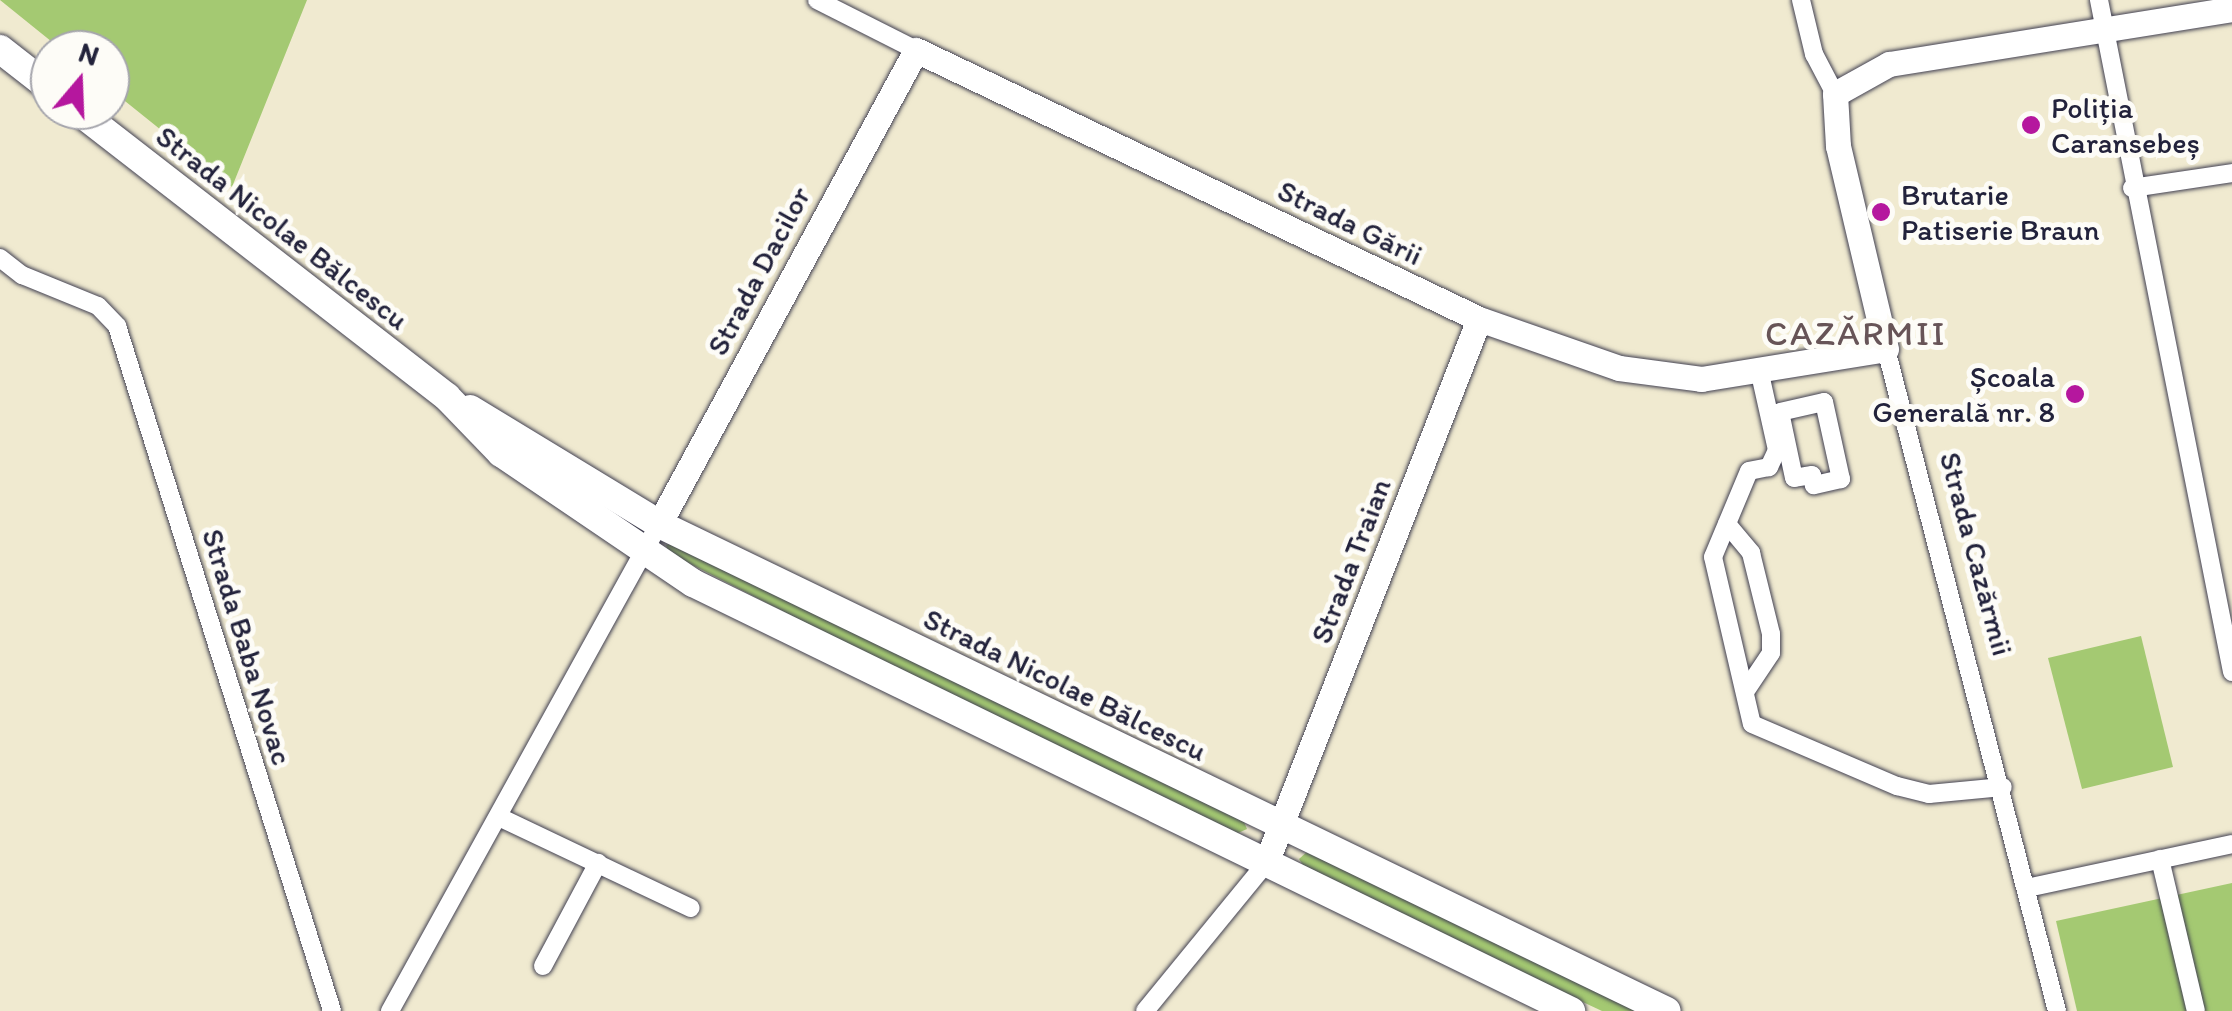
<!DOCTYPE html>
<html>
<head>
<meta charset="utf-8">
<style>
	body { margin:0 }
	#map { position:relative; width:2232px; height:1011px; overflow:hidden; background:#f0ead0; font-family:Itim,sans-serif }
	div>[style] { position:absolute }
	.green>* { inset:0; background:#a4c972 }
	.roads { filter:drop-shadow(0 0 2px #414051) drop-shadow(0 0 2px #414051) }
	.street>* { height:18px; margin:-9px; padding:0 9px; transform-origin:9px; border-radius:9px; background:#fff }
	.secondary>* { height:25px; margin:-12.5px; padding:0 12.5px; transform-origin:12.5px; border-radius:12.5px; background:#fff }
	.primary>* { height:28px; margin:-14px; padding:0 14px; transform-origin:14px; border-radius:14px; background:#fff }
	.dots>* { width:28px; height:28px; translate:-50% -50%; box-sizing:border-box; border:5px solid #fdfcf7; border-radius:50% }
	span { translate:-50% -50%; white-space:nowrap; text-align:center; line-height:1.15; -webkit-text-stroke:10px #fdfcf7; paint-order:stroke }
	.poi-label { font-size:30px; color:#22223b }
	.left { translate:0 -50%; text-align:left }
	.right { translate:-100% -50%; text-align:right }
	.street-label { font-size:30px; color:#22223b }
	.quarter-label { font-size:35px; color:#675457; letter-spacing:2.5px }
	.north { position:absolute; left:30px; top:30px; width:100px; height:100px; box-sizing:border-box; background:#fdfcf7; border:2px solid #a5a5ac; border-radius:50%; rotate:19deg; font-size:28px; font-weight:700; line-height:40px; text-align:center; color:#22223b }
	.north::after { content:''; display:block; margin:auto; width:35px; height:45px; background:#b5179e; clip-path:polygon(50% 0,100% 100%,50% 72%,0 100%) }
</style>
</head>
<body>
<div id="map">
	<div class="green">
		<i style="clip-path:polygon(0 0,307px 0,232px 187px,110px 89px,110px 50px,62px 50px)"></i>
		<i style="clip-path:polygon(673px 543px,1244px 822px,1247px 829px,1238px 833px,924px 683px,669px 553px,666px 545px)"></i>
		<i style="clip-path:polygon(2141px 636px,2173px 767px,2082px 789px,2048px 658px)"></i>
		<i style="clip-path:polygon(1309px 850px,1636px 1011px,1602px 1011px,1540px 982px,1303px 865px,1299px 859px)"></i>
		<i style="clip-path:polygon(2232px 883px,2232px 1011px,2077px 1011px,2056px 921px)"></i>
	</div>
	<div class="roads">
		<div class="street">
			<i style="left:817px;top:0;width:111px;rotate:26.8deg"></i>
			<i style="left:1801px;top:0;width:56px;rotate:76.5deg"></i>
			<i style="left:1814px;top:54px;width:45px;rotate:62.3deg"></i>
			<i style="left:2099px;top:0;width:685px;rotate:78.8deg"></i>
			<i style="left:2132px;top:188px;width:101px;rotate:-8.5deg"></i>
			<i style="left:0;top:258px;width:28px;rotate:38deg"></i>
			<i style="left:22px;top:275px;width:82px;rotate:22.2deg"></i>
			<i style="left:98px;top:306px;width:28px;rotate:46deg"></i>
			<i style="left:117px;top:326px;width:718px;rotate:72.57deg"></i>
			<i style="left:1886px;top:349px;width:684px;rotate:75.52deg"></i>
			<i style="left:1760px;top:374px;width:78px;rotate:77.4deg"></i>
			<i style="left:1777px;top:450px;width:19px;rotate:115deg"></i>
			<i style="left:1769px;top:467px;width:20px;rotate:169deg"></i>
			<i style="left:1749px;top:471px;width:93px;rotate:112.7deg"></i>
			<i style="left:1713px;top:557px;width:171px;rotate:76.9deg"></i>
			<i style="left:1752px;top:724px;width:158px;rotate:23.2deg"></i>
			<i style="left:1897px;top:786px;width:33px;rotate:14deg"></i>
			<i style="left:1929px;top:794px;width:74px;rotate:-5.4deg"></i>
			<i style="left:1824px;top:402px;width:79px;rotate:77.6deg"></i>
			<i style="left:1841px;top:479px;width:28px;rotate:167deg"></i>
			<i style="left:1814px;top:485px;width:10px;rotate:-101deg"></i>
			<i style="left:1812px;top:475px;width:18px;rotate:171deg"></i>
			<i style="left:1794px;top:478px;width:67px;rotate:-102deg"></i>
			<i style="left:1780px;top:412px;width:45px;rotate:-12.8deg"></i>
			<i style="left:1727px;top:524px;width:38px;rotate:50deg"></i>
			<i style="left:1751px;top:553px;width:83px;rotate:76.1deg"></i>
			<i style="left:1771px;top:634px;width:19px;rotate:90deg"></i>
			<i style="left:1771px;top:653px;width:47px;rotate:123.7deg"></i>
			<i style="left:499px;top:817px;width:212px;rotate:25.4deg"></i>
			<i style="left:2160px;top:859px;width:156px;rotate:76.7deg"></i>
			<i style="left:2027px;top:888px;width:210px;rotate:-12.1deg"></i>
			<i style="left:543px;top:966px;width:117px;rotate:-61.9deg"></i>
			<i style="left:390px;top:1011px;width:556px;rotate:-61.09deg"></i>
			<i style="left:1145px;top:1011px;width:191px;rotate:-50.7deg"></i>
		</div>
		<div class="secondary">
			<i style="left:659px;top:524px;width:539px;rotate:-61.53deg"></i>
			<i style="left:916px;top:50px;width:624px;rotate:25.54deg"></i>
			<i style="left:1479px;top:319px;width:148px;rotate:19.3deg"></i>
			<i style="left:1619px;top:368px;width:83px;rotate:7.6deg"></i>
			<i style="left:1701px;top:379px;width:187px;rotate:-9.2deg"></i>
			<i style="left:1886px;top:349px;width:209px;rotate:-103.3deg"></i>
			<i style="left:1838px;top:146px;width:52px;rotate:-93.3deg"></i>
			<i style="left:1835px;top:94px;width:62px;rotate:-29.1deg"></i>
			<i style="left:1889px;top:64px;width:347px;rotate:-9.1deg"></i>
			<i style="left:1266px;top:863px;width:584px;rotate:-68.62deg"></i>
		</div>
		<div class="primary">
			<i style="left:0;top:49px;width:63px;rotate:38deg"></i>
			<i style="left:77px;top:110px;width:468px;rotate:37.8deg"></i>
			<i style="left:447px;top:397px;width:78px;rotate:46deg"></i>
			<i style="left:501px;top:453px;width:232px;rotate:34.1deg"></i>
			<i style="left:693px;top:583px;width:977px;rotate:25.99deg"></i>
			<i style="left:470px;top:409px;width:221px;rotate:31.3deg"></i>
			<i style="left:659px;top:524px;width:1119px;rotate:25.79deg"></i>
		</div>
	</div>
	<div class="dots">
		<i style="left:2031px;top:125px;background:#b5179e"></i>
		<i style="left:1881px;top:212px;background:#b5179e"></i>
		<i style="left:2075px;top:394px;background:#b5179e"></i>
	</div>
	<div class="poi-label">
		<span class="left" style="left:2051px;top:125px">Poliția<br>Caransebeș</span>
		<span class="left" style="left:1901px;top:212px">Brutarie<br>Patiserie Braun</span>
		<span class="right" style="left:2055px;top:394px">Școala<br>Generală nr. 8</span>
	</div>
	<div class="street-label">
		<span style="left:1350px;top:223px;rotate:26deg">Strada Gării</span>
		<span style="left:282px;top:228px;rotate:38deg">Strada Nicolae Bălcescu</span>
		<span style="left:759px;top:271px;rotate:-62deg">Strada Dacilor</span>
		<span style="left:1976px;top:554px;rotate:75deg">Strada Cazărmii</span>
		<span style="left:1351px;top:561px;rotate:-69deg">Strada Traian</span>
		<span style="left:247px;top:647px;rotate:73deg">Strada Baba Novac</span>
		<span style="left:1065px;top:685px;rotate:26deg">Strada Nicolae Bălcescu</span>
	</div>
	<div class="quarter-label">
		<span style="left:1856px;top:333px">CAZĂRMII</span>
	</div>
	<div class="north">N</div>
</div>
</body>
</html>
